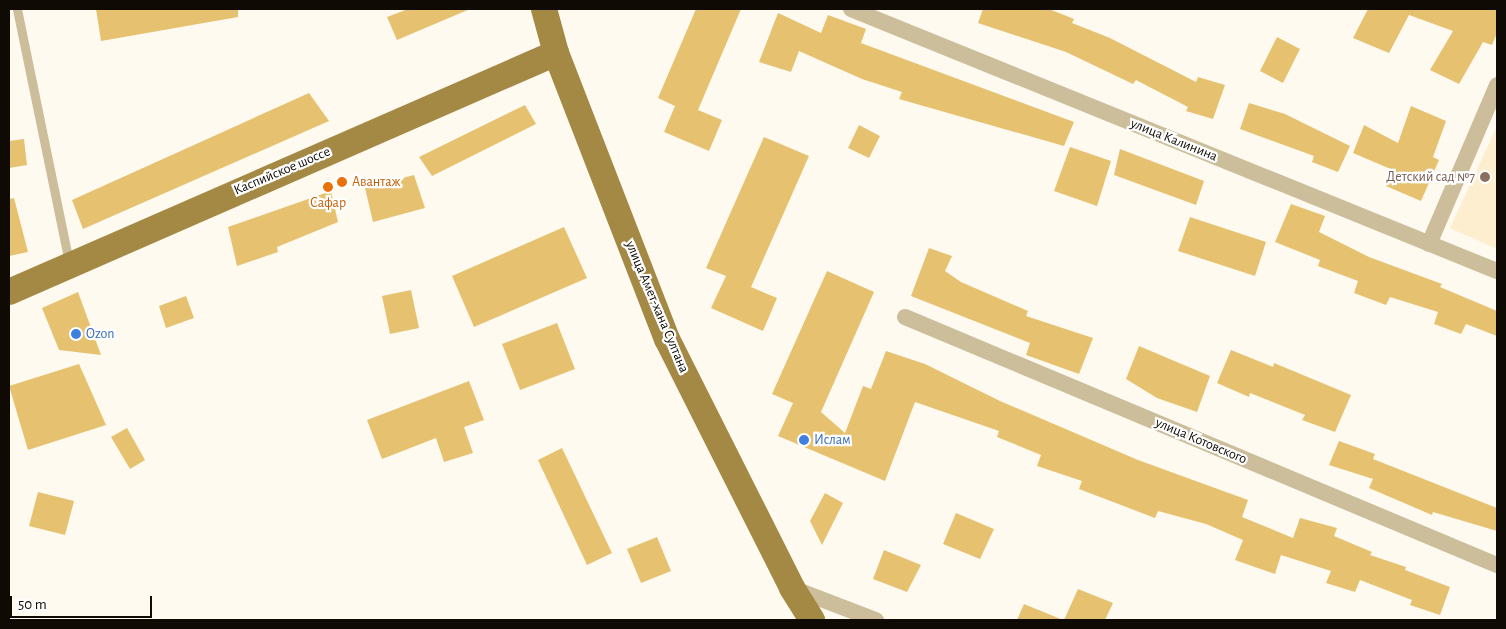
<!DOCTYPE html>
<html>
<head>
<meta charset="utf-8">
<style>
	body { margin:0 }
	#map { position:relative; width:1506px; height:629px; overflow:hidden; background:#fefaf0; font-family:"Alegreya Sans",sans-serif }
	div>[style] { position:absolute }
	.built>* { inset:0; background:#fdeecf }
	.building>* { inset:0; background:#e6c270 }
	.service>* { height:9px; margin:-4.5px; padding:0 4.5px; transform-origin:4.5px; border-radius:4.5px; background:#ccbd9b }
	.minor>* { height:16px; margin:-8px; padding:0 8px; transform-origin:8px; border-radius:8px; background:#ccbd9b }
	.primary>* { height:26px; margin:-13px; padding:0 13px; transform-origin:13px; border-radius:13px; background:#a48945 }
	.dots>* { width:14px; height:14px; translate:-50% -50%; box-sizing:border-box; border:2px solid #fff; border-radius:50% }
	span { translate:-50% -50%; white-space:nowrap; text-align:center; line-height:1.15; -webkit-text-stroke:4.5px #fff; paint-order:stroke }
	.street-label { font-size:14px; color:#0f0b04 }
	.education-label { font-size:14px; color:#785e54 }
	.right { translate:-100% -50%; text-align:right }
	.food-label { font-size:14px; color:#c56008 }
	.left { translate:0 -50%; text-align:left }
	.shop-label { font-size:14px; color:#366cbe }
	.frame { position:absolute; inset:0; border:10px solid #0f0b04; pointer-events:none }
	.scale { position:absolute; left:10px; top:596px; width:142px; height:22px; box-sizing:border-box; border:2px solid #0f0b04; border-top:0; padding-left:6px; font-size:15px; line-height:18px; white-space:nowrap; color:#0f0b04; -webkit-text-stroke:4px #fff; paint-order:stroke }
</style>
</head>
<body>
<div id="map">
	<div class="built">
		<i style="clip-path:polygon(1497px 126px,1497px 249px,1450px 228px)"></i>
	</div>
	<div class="building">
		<i style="clip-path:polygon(96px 9px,238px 9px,238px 17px,101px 41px)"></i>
		<i style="clip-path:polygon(408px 9px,470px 9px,397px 40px,387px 17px)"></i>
		<i style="clip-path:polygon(696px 9px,741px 9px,698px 110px,722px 120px,709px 151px,664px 132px,675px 106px,658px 98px)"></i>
		<i style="clip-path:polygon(983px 9px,1049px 9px,1074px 19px,1072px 23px,1110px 38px,1196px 82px,1198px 77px,1225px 85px,1213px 119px,1186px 111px,1188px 107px,1136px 80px,1133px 84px,1066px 52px,978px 23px)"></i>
		<i style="clip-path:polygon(1368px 9px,1497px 9px,1497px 33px,1492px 45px,1483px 42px,1459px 84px,1430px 70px,1453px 31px,1409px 15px,1389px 53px,1353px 38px)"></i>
		<i style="clip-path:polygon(778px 13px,821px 33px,828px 15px,866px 29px,861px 43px,1074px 122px,1064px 146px,899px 99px,902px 92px,862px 79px,799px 51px,791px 72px,759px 62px)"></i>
		<i style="clip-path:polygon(1277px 37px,1300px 49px,1283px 83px,1260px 71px)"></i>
		<i style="clip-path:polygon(309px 93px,329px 121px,83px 229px,72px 200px)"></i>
		<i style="clip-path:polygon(1249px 103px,1285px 114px,1350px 146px,1338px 172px,1312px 162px,1314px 156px,1240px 129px)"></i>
		<i style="clip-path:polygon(525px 105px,536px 124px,432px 176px,419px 157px)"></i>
		<i style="clip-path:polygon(1411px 106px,1446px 121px,1433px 157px,1439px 160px,1421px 201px,1386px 186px,1393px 170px,1353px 153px,1364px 125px,1398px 143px)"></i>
		<i style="clip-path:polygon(859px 125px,880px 136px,869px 158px,848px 148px)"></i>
		<i style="clip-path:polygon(764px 137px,809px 156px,751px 287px,777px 298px,763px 331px,711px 308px,726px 276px,706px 268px)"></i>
		<i style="clip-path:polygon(24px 139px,27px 165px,9px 168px,9px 141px)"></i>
		<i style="clip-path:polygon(1070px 147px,1111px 161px,1097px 206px,1054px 191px)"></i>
		<i style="clip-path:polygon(1120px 149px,1204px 181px,1196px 205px,1114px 175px)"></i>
		<i style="clip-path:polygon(414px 175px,425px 208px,373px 222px,365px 188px)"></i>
		<i style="clip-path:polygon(331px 191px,338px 222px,277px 247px,278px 252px,237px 266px,228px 227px)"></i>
		<i style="clip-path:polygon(14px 198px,28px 252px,9px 256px,9px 199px)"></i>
		<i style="clip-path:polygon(1291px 204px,1325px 216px,1319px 232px,1369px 257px,1442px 284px,1440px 287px,1497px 311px,1497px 336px,1466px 324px,1461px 334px,1434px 324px,1438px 312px,1390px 297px,1386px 305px,1354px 293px,1358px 281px,1318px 266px,1320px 260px,1275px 242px)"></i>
		<i style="clip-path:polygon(1190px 217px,1266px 242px,1255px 276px,1178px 251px)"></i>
		<i style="clip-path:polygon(564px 227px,587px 278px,474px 327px,452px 276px)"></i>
		<i style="clip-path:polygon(929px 248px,952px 256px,945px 271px,961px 282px,1028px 311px,1026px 316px,1093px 338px,1079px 374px,1026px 355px,1030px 343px,911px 296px)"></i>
		<i style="clip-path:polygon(827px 271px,874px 292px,821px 412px,845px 433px,863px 386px,871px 389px,886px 351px,925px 364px,1000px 401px,1138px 460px,1248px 500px,1242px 517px,1293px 538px,1300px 518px,1337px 528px,1334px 536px,1372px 552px,1370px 555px,1406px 567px,1405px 570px,1450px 587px,1440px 615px,1410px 605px,1412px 600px,1360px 580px,1355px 592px,1326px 583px,1331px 571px,1281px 555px,1275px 574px,1235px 560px,1243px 540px,1206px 524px,1158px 511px,1155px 518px,1079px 489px,1082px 481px,1037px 466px,1041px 455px,997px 437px,999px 431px,915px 402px,885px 481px,778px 436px,793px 403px,772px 394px)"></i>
		<i style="clip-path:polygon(411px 290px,419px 328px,390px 334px,382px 296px)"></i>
		<i style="clip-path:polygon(78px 292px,101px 355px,59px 350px,42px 308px)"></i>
		<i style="clip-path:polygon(186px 296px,194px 318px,166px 328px,159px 306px)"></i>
		<i style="clip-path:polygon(557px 323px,575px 369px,520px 390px,502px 344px)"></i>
		<i style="clip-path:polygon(1139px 346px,1210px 376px,1197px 412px,1157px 398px,1126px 379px)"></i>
		<i style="clip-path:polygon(1231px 350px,1273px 367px,1274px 363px,1351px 395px,1335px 432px,1302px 420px,1305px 415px,1250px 393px,1249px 397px,1217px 383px)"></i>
		<i style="clip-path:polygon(79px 364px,106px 425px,28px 450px,9px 386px)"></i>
		<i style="clip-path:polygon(469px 381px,484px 420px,464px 427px,473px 453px,444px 462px,436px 438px,382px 459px,367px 420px)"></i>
		<i style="clip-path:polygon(127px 428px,145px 460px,130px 469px,111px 437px)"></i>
		<i style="clip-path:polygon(1339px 441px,1375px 454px,1373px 459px,1497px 508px,1497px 531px,1433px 512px,1432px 515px,1369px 488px,1373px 479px,1329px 465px)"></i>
		<i style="clip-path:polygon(562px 448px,612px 553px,587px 565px,538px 460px)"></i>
		<i style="clip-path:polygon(38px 492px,74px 501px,65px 535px,29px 526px)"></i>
		<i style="clip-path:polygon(825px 493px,843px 503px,822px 545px,810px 521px)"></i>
		<i style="clip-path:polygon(956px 513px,994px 529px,980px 559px,943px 544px)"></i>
		<i style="clip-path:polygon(657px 537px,671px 571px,641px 583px,627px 549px)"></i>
		<i style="clip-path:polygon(884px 550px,921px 565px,907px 592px,873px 579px)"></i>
		<i style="clip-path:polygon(1078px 589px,1113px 603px,1105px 620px,1064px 620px)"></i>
		<i style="clip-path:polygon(1024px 604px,1063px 620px,1017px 620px)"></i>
	</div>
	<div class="service">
		<i style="left:17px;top:9px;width:258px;rotate:78.4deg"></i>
	</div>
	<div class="minor">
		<i style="left:851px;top:9px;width:697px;rotate:22.08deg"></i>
		<i style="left:1429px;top:244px;width:173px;rotate:-66.8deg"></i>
		<i style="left:905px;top:317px;width:642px;rotate:22.73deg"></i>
		<i style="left:792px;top:588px;width:90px;rotate:20.9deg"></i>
	</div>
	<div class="primary">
		<i style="left:544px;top:9px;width:46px;rotate:74.7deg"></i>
		<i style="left:556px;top:53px;width:307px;rotate:68.8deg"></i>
		<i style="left:667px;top:339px;width:279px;rotate:63.3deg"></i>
		<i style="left:792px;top:588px;width:38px;rotate:58deg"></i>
		<i style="left:9px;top:292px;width:597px;rotate:-23.6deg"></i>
	</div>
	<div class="dots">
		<i style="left:1485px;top:177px;background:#8d6e63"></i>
		<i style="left:342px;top:182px;background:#e8710a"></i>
		<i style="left:328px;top:187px;background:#e8710a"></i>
		<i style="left:76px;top:334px;background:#3f7fe0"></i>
		<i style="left:804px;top:440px;background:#3f7fe0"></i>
	</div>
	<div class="street-label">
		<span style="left:1174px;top:140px;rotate:22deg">улица Калинина</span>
		<span style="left:282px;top:171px;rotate:-23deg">Каспийское шоссе</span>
		<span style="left:657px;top:307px;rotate:67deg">улица Амет-хана Султана</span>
		<span style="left:1201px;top:441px;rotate:23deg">улица Котовского</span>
	</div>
	<div class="education-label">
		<span class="right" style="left:1475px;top:177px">Детский сад №7</span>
	</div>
	<div class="food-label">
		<span class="left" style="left:352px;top:182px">Авантаж</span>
		<span style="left:328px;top:203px">Сафар</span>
	</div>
	<div class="shop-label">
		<span class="left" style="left:86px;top:334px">Ozon</span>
		<span class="left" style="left:814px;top:440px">Ислам</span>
	</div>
	<div class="frame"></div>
	<div class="scale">50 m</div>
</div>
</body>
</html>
